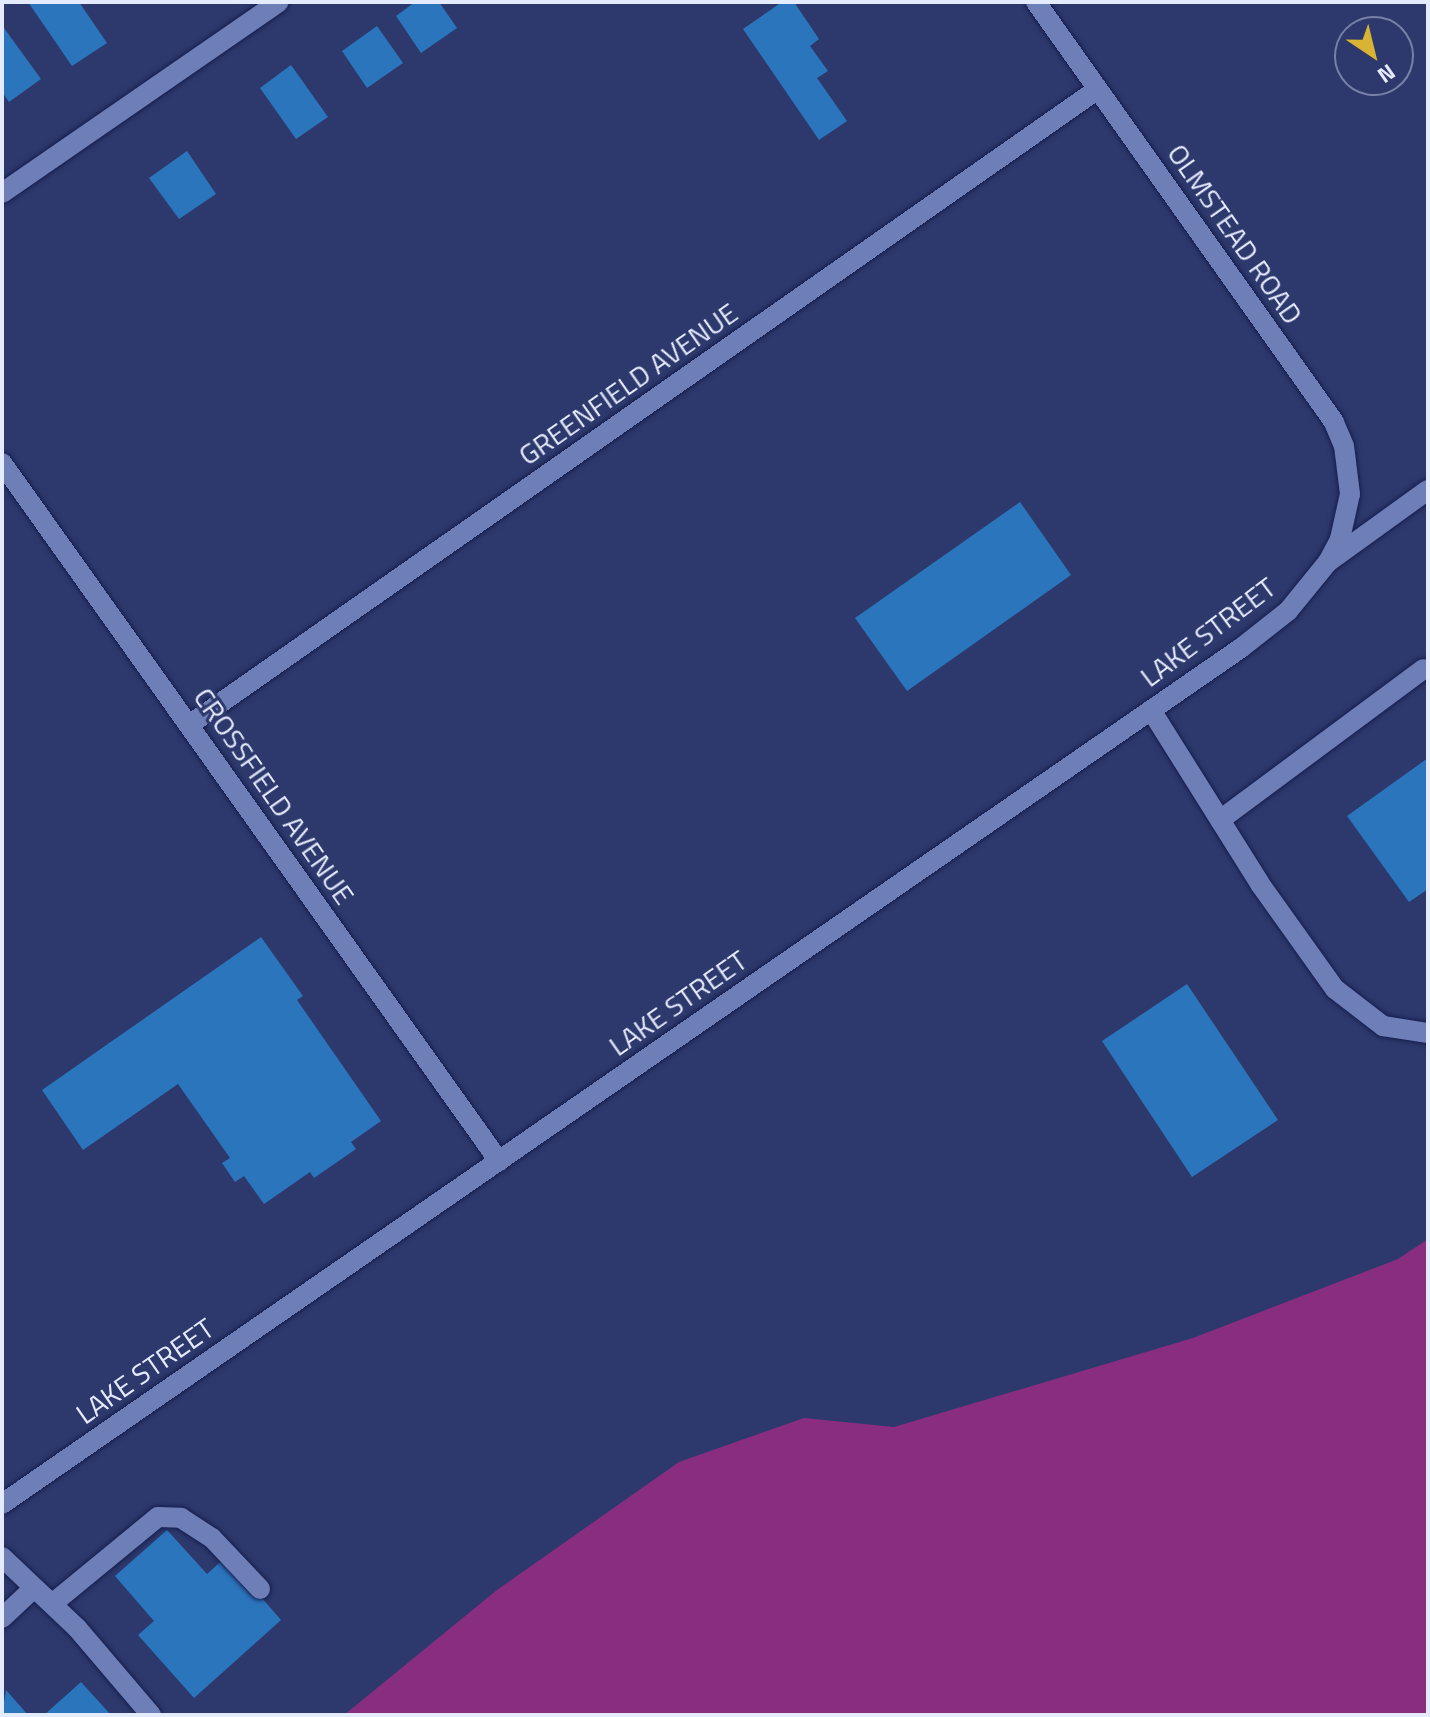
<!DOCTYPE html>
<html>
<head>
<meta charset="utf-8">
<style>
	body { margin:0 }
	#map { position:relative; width:1430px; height:1717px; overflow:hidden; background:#2d396c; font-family:"Titillium Web",sans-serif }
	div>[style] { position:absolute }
	.green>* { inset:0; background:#892d81 }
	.building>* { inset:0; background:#2b75bd }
	.roads { filter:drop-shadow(0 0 2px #161e4f) drop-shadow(0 0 2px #161e4f) }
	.lane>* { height:20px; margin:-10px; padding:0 10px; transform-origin:10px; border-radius:10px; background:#6e7eb7 }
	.street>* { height:20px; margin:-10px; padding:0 10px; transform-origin:10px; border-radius:10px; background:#6e7eb7 }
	span { translate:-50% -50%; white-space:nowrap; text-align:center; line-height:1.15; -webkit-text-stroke:6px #2d396c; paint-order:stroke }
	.street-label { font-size:28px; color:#e5ebfe }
	.frame { position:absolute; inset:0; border:4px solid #e5ebfe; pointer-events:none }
	.north { position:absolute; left:1334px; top:16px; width:80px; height:80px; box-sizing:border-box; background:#2d396c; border:2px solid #7780a6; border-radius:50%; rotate:145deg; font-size:22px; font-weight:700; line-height:32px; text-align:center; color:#e5ebfe }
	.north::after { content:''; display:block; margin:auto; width:28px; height:36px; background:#d9b334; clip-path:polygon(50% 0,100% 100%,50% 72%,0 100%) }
</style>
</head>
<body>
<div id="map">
	<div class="green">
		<i style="clip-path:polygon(1428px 1239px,1428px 1715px,344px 1715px,497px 1590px,679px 1462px,804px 1418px,894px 1427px,1193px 1338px,1398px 1259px)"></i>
	</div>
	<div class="building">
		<i style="clip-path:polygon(28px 2px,79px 2px,107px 43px,72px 66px)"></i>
		<i style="clip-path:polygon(415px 2px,439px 2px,457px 28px,421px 53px,396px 16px)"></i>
		<i style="clip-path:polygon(782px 2px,794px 2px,819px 39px,810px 46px,828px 71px,817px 78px,847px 121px,819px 140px,743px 29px)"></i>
		<i style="clip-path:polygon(377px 26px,403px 63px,367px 88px,342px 51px)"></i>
		<i style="clip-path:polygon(4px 28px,41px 79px,9px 102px,2px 92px)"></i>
		<i style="clip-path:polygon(291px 65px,328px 117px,296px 139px,260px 88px)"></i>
		<i style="clip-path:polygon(187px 151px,216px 194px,179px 219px,149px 178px)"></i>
		<i style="clip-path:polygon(1020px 502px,1071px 575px,907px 691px,855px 618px)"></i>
		<i style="clip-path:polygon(1428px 758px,1428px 889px,1409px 902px,1347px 816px)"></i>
		<i style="clip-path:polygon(261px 937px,303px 996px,297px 1000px,381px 1121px,351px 1142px,356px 1149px,314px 1178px,310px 1172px,264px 1204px,244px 1176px,235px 1182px,222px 1163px,230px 1158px,178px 1084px,83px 1150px,42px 1090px)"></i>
		<i style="clip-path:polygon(1187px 984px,1278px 1120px,1192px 1177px,1102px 1041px)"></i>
		<i style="clip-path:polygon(167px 1530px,207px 1574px,226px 1557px,281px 1620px,194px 1698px,138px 1635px,154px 1621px,115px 1576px)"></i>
		<i style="clip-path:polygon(81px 1682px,111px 1715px,44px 1715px)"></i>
		<i style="clip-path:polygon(6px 1690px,28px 1715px,2px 1715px)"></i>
	</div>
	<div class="roads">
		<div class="lane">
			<i style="left:1328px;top:562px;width:123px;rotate:-35.8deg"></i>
			<i style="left:1151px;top:710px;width:205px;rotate:57.9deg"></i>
			<i style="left:1260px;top:884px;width:129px;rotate:54.5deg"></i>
			<i style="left:1335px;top:989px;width:61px;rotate:37.6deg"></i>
			<i style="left:1383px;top:1026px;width:46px;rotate:8.8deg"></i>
			<i style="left:1220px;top:820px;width:253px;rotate:-36.6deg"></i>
			<i style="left:2px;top:1557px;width:103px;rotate:43.4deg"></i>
			<i style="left:77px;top:1628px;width:114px;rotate:49.6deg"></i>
			<i style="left:52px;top:1604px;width:137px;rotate:-39.4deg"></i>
			<i style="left:158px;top:1517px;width:23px;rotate:2deg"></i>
			<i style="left:181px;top:1518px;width:37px;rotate:33deg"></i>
			<i style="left:212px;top:1538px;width:70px;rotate:46.7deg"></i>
			<i style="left:2px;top:1618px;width:44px;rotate:-43.2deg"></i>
		</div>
		<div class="street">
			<i style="left:2px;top:193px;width:336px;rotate:-34.6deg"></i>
			<i style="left:2px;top:463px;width:857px;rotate:54.55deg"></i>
			<i style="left:189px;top:725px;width:1109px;rotate:-34.98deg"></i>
			<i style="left:2px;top:1504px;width:1506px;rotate:-34.64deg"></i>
			<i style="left:1241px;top:648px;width:60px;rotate:-38.2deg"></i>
			<i style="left:1288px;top:611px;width:63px;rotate:-50.8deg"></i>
			<i style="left:1328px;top:562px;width:26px;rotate:-62deg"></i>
			<i style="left:1340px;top:539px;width:46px;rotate:-77.5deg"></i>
			<i style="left:1350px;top:494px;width:48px;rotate:-97.1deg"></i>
			<i style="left:1344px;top:446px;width:26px;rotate:-113deg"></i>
			<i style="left:1334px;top:422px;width:515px;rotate:-125.36deg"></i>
		</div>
	</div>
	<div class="street-label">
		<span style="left:1235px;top:234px;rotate:55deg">OLMSTEAD ROAD</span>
		<span style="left:628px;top:384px;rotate:-35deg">GREENFIELD AVENUE</span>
		<span style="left:1208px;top:632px;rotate:-37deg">LAKE STREET</span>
		<span style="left:274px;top:796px;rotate:55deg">CROSSFIELD AVENUE</span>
		<span style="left:678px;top:1003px;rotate:-35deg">LAKE STREET</span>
		<span style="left:145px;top:1371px;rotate:-35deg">LAKE STREET</span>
	</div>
	<div class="frame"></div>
	<div class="north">N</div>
</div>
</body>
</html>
